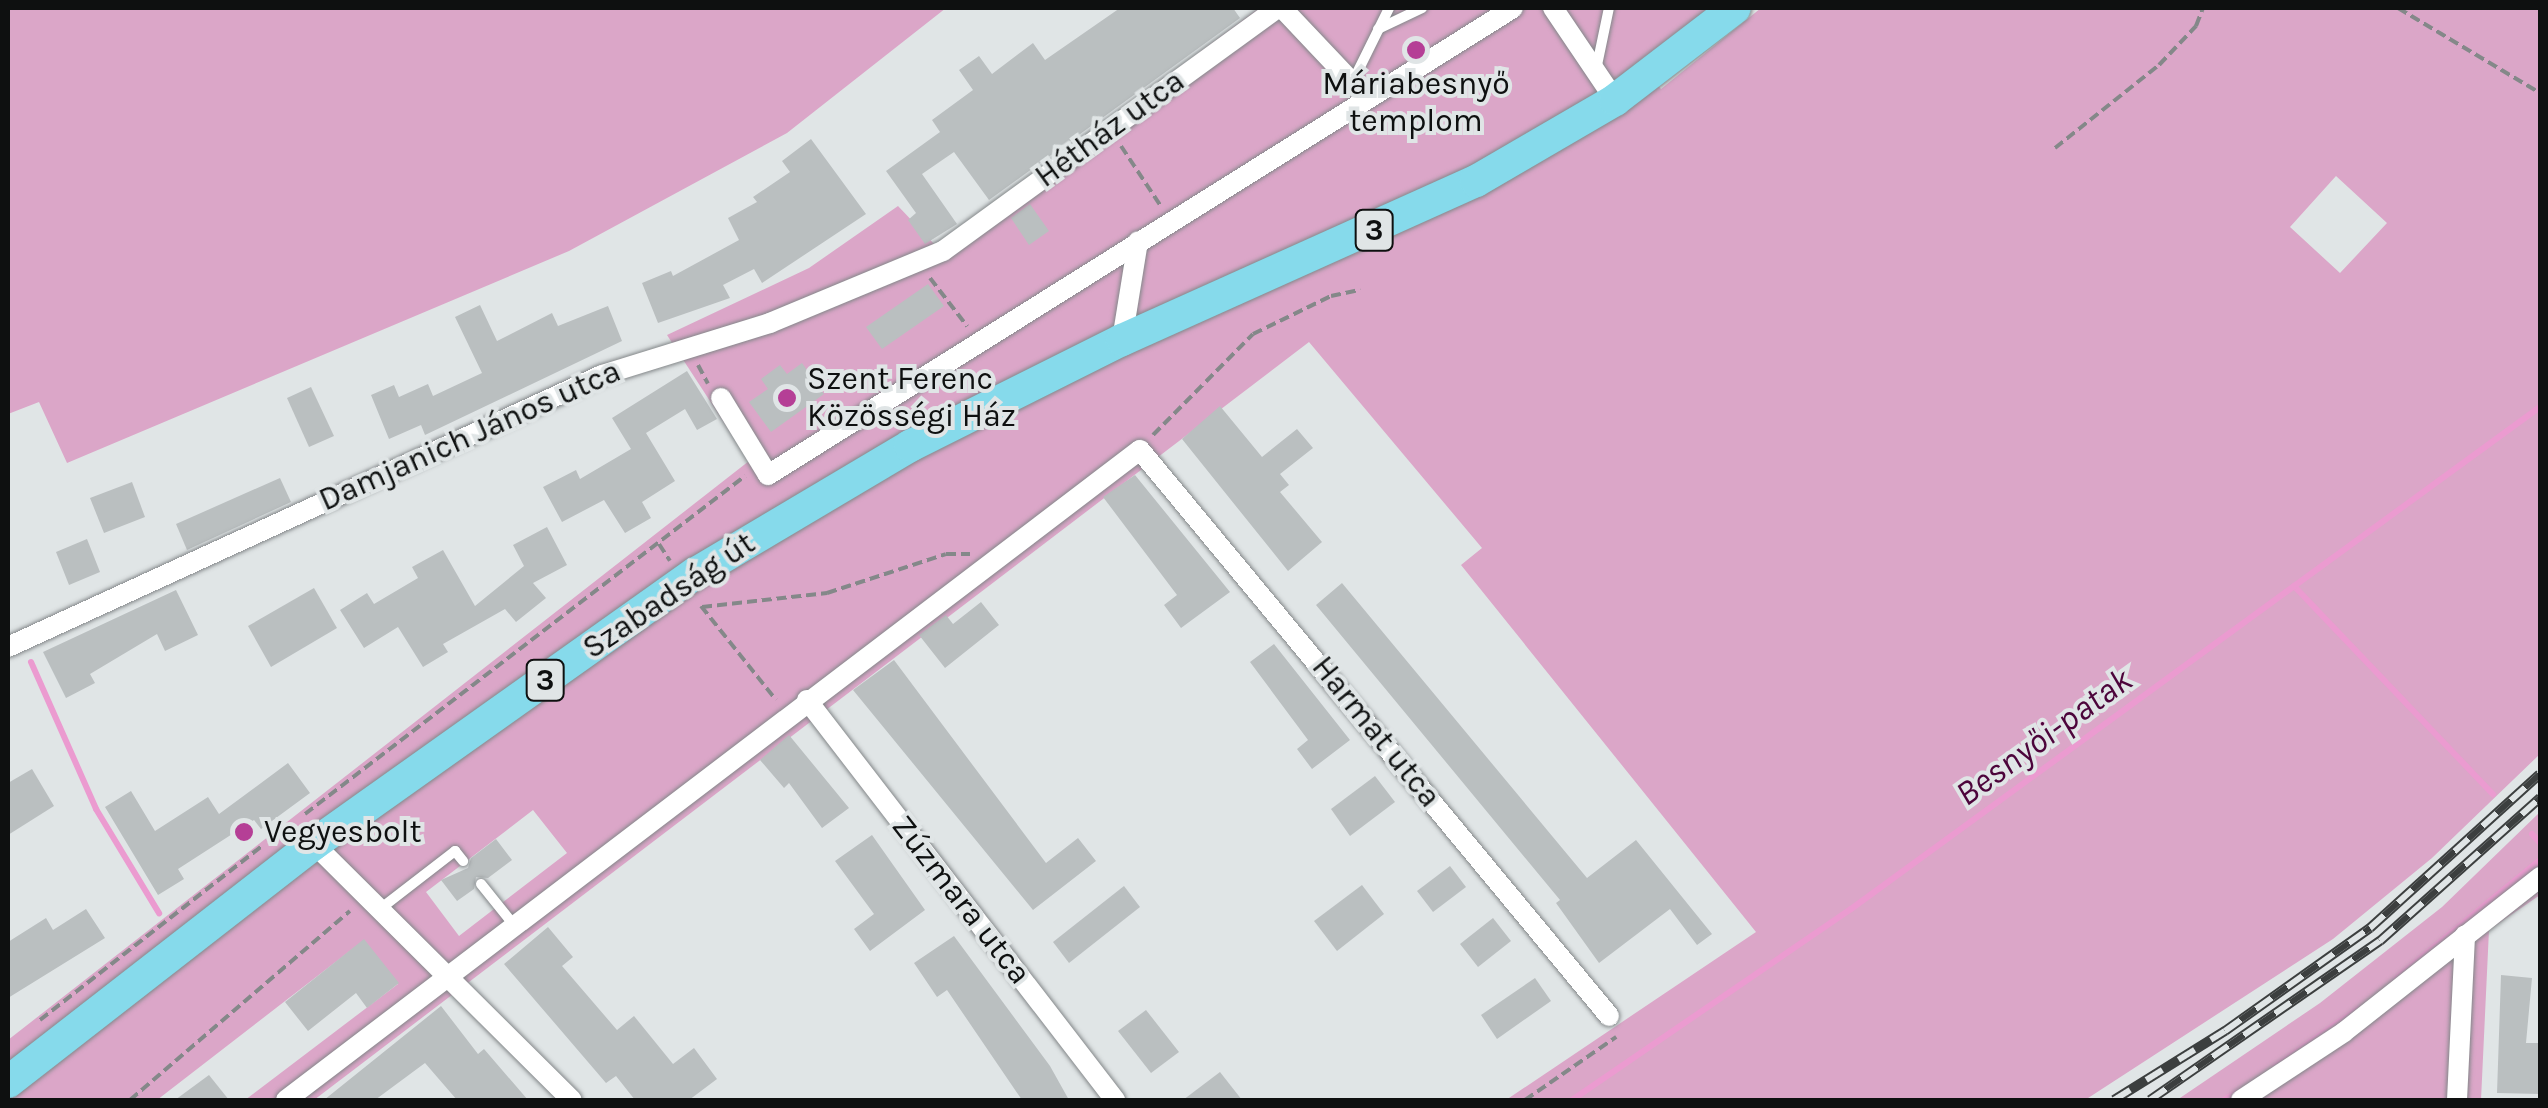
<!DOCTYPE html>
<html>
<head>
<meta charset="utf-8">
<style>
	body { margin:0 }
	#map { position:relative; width:2548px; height:1108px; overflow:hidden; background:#e0e5e6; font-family:Karla,sans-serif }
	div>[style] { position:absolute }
	.green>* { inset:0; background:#dba6c8 }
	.stream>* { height:6px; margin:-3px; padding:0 3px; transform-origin:3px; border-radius:3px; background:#eb9bd0 }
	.building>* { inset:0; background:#babfc0 }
	.path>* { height:4px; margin-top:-2px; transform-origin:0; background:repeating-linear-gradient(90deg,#848889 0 10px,transparent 0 15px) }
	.roads { filter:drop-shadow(0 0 2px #838789) drop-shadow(0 0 2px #838789) }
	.lane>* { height:10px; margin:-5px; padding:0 5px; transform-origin:5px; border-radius:5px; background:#fff }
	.street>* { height:20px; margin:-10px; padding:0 10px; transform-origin:10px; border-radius:10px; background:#fff }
	.primary>* { height:32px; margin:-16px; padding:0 16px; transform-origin:16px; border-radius:16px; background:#86daeb }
	.rail>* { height:10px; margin-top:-5px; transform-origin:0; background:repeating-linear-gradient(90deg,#e0e5e6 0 19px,#3c3f3f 0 38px); box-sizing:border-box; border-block:2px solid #3c3f3f }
	.dots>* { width:28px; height:28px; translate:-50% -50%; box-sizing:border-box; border:5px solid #e0e5e6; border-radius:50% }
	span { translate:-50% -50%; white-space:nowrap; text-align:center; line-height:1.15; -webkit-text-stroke:8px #e0e5e6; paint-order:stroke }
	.shield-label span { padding:2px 8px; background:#e0e5e6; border:2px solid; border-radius:8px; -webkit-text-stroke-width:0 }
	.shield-label { font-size:30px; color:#0e1010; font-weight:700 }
	.poi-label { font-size:32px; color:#0e1010 }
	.left { translate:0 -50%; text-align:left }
	.street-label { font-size:32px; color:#0e1010 }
	.water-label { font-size:35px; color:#4c043b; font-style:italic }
	.frame { position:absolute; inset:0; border:10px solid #0e1010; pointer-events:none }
</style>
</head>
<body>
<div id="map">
	<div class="green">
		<i style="clip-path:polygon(8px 8px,946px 8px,787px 133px,569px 251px,67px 463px,39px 402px,8px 414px)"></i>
		<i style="clip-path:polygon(evenodd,1259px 8px,1713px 8px,1640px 64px,1661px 89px,1761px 8px,2540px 8px,2540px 754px,2432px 858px,2333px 939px,2085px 1100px,1506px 1100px,1756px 932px,1461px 565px,1482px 548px,1309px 342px,314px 1100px,245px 1100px,398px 984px,364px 940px,157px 1100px,8px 1100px,8px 1040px,749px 461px,667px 335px,809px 268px,898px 206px,937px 247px,1259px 8px,2336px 176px,2387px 223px,2340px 273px,2290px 227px,2336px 176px,1259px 8px,533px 810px,567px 853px,459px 936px,426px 892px,533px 810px)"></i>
		<i style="clip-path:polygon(2540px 812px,2540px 895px,2489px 930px,2481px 1100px,2177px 1100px,2320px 1003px,2442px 907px)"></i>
	</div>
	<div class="stream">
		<i style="left:2294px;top:586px;width:288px;rotate:46.3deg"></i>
		<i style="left:31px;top:662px;width:161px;rotate:66.1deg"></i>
		<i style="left:96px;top:809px;width:122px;rotate:58.8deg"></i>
		<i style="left:2532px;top:834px;width:12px;rotate:48deg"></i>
		<i style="left:2396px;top:978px;width:186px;rotate:-39.3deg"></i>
		<i style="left:2275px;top:1066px;width:102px;rotate:-34.6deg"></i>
		<i style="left:1572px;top:1100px;width:338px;rotate:-34.4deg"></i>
		<i style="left:1851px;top:909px;width:852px;rotate:-36.08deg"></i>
		<i style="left:2224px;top:1100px;width:19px;rotate:-32deg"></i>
	</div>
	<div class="building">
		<i style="clip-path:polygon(1120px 8px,1233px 8px,1240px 18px,989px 200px,954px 152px,922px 174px,957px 224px,925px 244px,908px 220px,916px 213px,886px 171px,940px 132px,932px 120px,973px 90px,959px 70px,979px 56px,992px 74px,1033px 43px,1045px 60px)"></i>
		<i style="clip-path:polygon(811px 139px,866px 214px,762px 283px,754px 269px,723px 285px,730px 298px,658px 323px,642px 283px,671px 271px,673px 276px,739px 240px,728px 218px,757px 202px,753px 197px,790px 172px,782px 161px)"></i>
		<i style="clip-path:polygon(1030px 204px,1049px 231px,1029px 245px,1011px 218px)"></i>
		<i style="clip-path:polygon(928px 284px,944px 306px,882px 349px,866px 327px)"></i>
		<i style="clip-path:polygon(480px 305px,497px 341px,552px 313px,558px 326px,608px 306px,622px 341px,425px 435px,421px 425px,389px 439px,371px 395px,394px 385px,399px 397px,428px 384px,433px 396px,482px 373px,455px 317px)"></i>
		<i style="clip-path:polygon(802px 363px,824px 394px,771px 432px,749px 402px,768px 389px,761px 379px,780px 365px,787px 374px)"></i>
		<i style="clip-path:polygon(687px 371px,717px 419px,697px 430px,685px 409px,646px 433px,675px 481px,642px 502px,651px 518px,625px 533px,604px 500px,562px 522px,543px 487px,576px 470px,580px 479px,631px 449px,612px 418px)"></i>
		<i style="clip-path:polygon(311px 387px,334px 436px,309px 447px,287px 398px)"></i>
		<i style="clip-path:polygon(1220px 406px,1262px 457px,1297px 429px,1313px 448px,1280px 474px,1289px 485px,1280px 492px,1322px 542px,1288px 571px,1182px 439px)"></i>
		<i style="clip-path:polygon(1135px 475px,1230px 592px,1181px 628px,1164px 605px,1177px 595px,1103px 497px)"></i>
		<i style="clip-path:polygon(280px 478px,291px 502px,187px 550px,176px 524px)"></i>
		<i style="clip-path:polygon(132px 482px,145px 517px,104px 533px,90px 498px)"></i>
		<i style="clip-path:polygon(547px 527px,567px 565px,533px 583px,546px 598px,516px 622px,505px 609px,443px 644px,448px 652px,423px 667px,398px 627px,364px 648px,340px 610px,367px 593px,374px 604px,418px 578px,412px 567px,443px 550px,475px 606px,524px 566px,513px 545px)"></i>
		<i style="clip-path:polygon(87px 539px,100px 572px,69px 585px,56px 552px)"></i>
		<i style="clip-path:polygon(1342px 583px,1587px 878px,1636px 840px,1712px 934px,1697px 945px,1670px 909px,1599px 963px,1556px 903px,1560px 900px,1316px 605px)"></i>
		<i style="clip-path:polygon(314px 588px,337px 628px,271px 667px,248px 626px)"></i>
		<i style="clip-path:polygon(176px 590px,198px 635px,165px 651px,157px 634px,90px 674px,95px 683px,66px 698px,43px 652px)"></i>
		<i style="clip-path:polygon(981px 602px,999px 625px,945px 668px,919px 635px,946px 615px,953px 624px)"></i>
		<i style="clip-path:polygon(1274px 644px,1350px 740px,1312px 769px,1297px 749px,1308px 740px,1250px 662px)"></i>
		<i style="clip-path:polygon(894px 660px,1046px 863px,1078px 838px,1096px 861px,1033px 910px,853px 690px)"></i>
		<i style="clip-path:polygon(789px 735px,849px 808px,822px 828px,789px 783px,784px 788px,760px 760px)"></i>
		<i style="clip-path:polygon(288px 763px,310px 793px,261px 829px,254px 820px,178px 869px,184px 879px,158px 895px,105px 807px,131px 791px,155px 831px,208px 797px,219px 814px)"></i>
		<i style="clip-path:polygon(32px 769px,54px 806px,8px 835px,8px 783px)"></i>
		<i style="clip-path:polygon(1375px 776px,1395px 802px,1350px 836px,1331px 809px)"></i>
		<i style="clip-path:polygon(872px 835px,925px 910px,870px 951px,854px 929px,874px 914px,835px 861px)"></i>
		<i style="clip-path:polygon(496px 839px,512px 860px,488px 878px,476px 877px,474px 889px,457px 901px,441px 880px,468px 868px,471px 858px)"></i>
		<i style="clip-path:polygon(1450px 866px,1466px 887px,1433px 912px,1417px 891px)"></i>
		<i style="clip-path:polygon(1362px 885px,1384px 914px,1337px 951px,1314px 921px)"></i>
		<i style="clip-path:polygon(1124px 886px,1140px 907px,1069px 963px,1053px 942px)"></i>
		<i style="clip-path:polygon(86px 909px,105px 938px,8px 998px,8px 942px,46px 918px,53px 930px)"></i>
		<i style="clip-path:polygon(1493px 918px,1511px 941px,1478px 967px,1460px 944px)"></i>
		<i style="clip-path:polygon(548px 927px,573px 957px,562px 966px,617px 1030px,634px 1016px,673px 1064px,694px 1048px,717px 1079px,689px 1100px,635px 1100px,616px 1076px,606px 1083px,504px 964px)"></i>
		<i style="clip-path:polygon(954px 936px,1050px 1066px,1069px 1100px,1022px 1100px,947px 990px,937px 997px,914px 963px)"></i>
		<i style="clip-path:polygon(364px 939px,399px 983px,367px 1008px,356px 993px,308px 1031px,285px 1002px)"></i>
		<i style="clip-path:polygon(2501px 975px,2532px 978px,2526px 1043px,2540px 1043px,2540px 1094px,2497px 1093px)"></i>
		<i style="clip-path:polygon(1535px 978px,1551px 1001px,1497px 1039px,1481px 1015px)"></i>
		<i style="clip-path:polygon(441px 1006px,478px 1054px,484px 1049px,528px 1100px,457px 1100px,425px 1063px,375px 1100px,324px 1100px)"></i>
		<i style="clip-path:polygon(1146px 1010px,1179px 1052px,1151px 1073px,1118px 1031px)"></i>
		<i style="clip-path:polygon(1220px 1072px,1242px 1100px,1183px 1100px)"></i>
		<i style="clip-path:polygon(209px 1075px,229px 1100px,175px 1100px)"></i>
	</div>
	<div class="path">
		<i style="left:2398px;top:8px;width:165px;rotate:30.9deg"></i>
		<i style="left:1121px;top:146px;width:71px;rotate:56.5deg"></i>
		<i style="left:2055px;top:148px;width:133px;rotate:-38.6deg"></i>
		<i style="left:2159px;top:65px;width:54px;rotate:-46.5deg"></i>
		<i style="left:2196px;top:26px;width:19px;rotate:-69deg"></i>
		<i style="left:930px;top:278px;width:61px;rotate:52.4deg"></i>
		<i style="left:698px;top:365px;width:21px;rotate:62deg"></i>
		<i style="left:1153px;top:435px;width:142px;rotate:-45.3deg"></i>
		<i style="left:1253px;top:334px;width:87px;rotate:-26deg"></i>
		<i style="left:1331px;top:296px;width:30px;rotate:-12deg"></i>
		<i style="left:659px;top:544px;width:20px;rotate:57deg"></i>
		<i style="left:701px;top:606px;width:120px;rotate:51.4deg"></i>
		<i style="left:702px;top:607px;width:126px;rotate:-6.4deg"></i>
		<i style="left:827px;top:593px;width:125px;rotate:-18.1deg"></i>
		<i style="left:946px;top:554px;width:24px"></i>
		<i style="left:305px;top:814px;width:555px;rotate:-37.53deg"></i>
		<i style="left:40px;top:1020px;width:281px;rotate:-38.1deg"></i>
		<i style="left:130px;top:1100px;width:290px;rotate:-40.7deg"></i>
		<i style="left:1525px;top:1100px;width:111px;rotate:-34.7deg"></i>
	</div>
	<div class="roads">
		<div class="lane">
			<i style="left:1378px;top:29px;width:49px;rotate:-25.5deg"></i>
			<i style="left:1596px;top:70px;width:63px;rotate:-78.2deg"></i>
			<i style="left:1352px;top:83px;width:84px;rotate:-63.7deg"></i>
			<i style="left:481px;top:884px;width:53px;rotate:51.2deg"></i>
			<i style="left:380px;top:909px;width:95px;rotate:-37.7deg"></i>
			<i style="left:455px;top:851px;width:13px;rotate:51deg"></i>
		</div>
		<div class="street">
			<i style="left:1282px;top:8px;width:125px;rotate:46.6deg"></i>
			<i style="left:1553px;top:8px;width:111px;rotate:56deg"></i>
			<i style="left:1122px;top:340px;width:100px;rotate:-80.8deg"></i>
			<i style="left:721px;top:398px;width:90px;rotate:58.6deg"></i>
			<i style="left:768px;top:475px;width:879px;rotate:-32.08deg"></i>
			<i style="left:8px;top:647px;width:653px;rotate:-24.6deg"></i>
			<i style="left:602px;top:375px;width:176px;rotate:-17.2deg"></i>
			<i style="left:770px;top:323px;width:187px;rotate:-22.6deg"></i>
			<i style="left:943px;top:251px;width:413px;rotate:-36deg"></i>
			<i style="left:807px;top:700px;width:505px;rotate:52.4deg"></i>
			<i style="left:314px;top:844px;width:363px;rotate:44.8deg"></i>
			<i style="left:286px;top:1100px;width:1073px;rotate:-37.28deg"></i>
			<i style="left:1140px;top:450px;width:735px;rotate:50.35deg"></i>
			<i style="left:2241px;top:1100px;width:123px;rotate:-33.4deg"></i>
			<i style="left:2344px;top:1032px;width:250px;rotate:-38.3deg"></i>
			<i style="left:2457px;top:1100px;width:165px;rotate:-87.2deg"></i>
		</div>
		<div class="primary">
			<i style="left:8px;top:1082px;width:388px;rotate:-37.9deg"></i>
			<i style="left:314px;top:844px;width:468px;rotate:-35.4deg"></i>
			<i style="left:696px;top:573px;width:249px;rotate:-30.7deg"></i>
			<i style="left:910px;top:446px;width:237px;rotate:-26.6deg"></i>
			<i style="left:1122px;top:340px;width:388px;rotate:-24.2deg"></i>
			<i style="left:1476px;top:181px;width:161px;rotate:-30.2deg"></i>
			<i style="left:1615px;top:100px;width:151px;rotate:-37.5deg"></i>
		</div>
	</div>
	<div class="rail">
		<i style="left:2114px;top:1100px;width:131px;rotate:-31.9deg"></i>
		<i style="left:2225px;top:1031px;width:178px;rotate:-35.4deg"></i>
		<i style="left:2370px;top:928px;width:229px;rotate:-42.2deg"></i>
		<i style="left:2150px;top:1100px;width:280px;rotate:-34.7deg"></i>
		<i style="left:2380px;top:941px;width:215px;rotate:-41.8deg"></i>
	</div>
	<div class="dots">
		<i style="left:1416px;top:50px;background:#b53f96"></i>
		<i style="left:787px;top:398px;background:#b53f96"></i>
		<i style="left:244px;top:832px;background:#b53f96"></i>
	</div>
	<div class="shield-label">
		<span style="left:1374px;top:230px">3</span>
		<span style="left:545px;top:680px">3</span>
	</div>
	<div class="poi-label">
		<span style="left:1416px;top:103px">Máriabesnyő<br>templom</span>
		<span class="left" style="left:807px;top:398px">Szent Ferenc<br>Közösségi Ház</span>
		<span class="left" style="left:264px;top:832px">Vegyesbolt</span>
	</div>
	<div class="street-label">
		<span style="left:1110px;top:129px;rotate:-36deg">Hétház utca</span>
		<span style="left:470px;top:436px;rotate:-24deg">Damjanich János utca</span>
		<span style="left:669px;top:596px;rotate:-34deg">Szabadság út</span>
		<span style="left:1376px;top:732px;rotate:51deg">Harmat utca</span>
		<span style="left:961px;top:900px;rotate:52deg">Zúzmara utca</span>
	</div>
	<div class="water-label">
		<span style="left:2044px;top:737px;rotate:-36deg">Besnyői-patak</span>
	</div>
	<div class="frame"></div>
</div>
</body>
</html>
